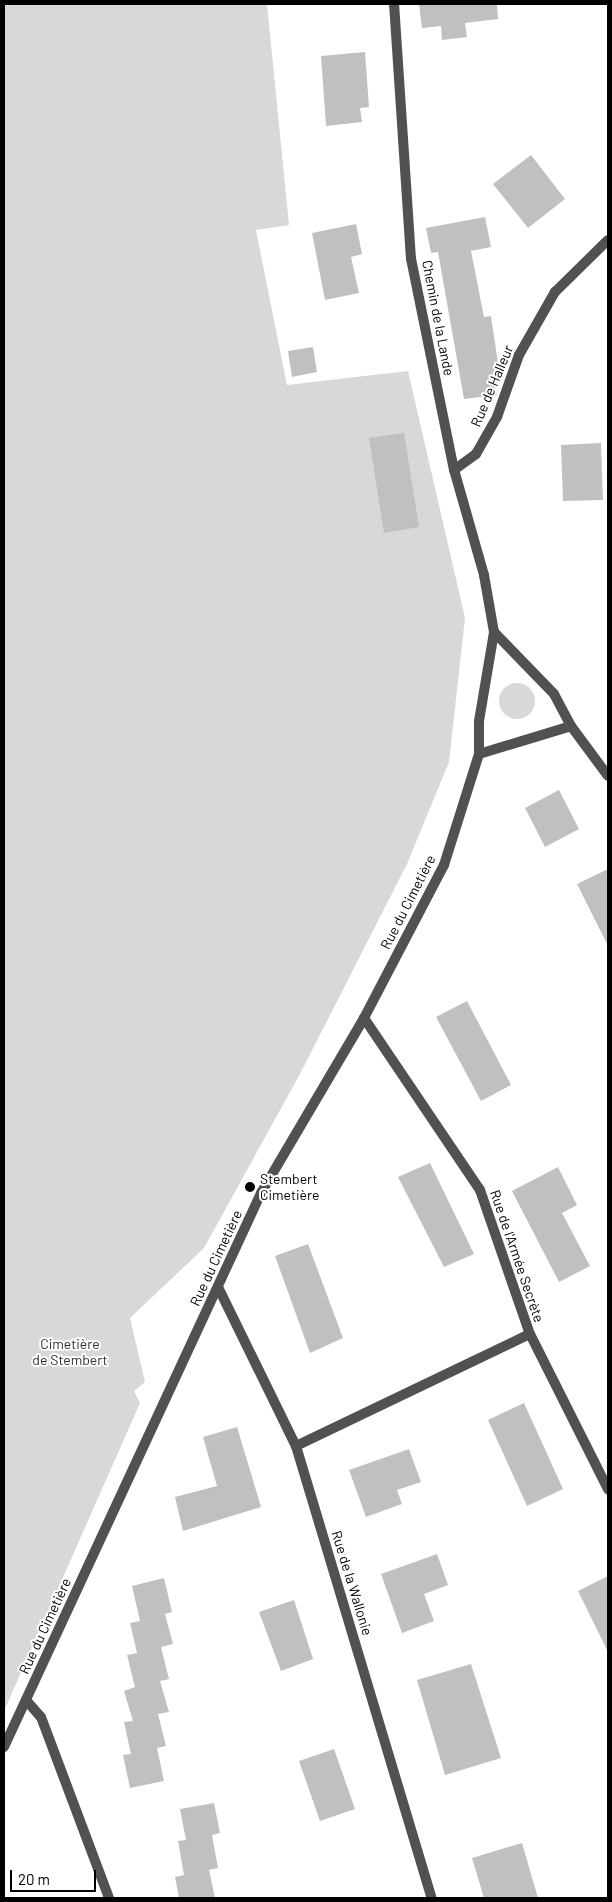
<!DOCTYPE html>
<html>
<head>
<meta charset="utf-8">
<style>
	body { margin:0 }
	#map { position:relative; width:612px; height:1902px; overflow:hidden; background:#fff; font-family:Barlow,sans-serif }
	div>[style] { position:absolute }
	.green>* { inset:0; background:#d8d8d8 }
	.round { border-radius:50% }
	.building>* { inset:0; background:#c0c0c0 }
	.minor>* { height:10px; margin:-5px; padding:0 5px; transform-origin:5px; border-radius:5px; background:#515151 }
	.dots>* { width:14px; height:14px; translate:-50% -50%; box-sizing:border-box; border:2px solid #fff; border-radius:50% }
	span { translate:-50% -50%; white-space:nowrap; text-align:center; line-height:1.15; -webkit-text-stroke:4px #fff; paint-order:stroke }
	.street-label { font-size:14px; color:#000 }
	.poi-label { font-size:14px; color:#000 }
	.left { translate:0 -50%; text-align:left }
	.park-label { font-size:14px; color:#2f2f2f }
	.frame { position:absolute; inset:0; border:5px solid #000; pointer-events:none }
	.scale { position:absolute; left:10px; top:1870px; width:86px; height:22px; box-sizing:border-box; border:2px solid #000; border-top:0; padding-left:6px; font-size:15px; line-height:18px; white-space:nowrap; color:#000; -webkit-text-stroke:4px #fff; paint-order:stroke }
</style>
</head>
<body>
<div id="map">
	<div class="green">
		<i style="clip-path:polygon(4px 4px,267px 4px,289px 225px,256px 230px,287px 385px,408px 371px,465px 618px,449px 762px,407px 864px,301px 1072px,204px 1248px,130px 1318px,145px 1382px,134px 1391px,140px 1403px,4px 1711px)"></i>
		<i class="round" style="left:499px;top:683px;width:36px;height:36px"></i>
	</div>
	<div class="building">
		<i style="clip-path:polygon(419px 4px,497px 4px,498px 19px,465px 23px,467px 37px,442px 40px,441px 26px,422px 28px)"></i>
		<i style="clip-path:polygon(365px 52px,369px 107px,360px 108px,362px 122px,326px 126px,321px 56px)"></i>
		<i style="clip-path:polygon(531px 155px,565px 199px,528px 228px,493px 184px)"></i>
		<i style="clip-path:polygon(485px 217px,491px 247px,471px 251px,484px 317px,491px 316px,499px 370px,492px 376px,497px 395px,464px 399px,438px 252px,431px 253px,426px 228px)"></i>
		<i style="clip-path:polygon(356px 224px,362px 254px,351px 257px,359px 293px,325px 300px,312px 233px)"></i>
		<i style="clip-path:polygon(313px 347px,317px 372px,292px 377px,288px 351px)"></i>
		<i style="clip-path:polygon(404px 433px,419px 527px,384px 533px,369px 438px)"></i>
		<i style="clip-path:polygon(601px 443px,603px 500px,563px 501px,561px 445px)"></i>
		<i style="clip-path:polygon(559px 790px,579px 829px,545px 847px,525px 808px)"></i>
		<i style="clip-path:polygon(608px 869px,608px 946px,577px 884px)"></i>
		<i style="clip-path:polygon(467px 1001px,511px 1085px,481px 1101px,436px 1017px)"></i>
		<i style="clip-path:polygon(430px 1163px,474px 1254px,444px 1267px,398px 1177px)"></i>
		<i style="clip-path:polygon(558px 1167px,577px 1205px,562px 1213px,590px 1266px,559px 1282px,512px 1191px)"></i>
		<i style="clip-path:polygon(308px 1244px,343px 1338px,310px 1353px,275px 1256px)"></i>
		<i style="clip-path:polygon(524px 1403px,563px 1489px,527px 1506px,488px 1420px)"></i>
		<i style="clip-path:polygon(237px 1427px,261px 1507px,183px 1531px,175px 1497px,217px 1486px,203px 1437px)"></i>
		<i style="clip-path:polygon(409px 1449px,421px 1482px,397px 1490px,402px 1504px,366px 1517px,349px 1470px)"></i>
		<i style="clip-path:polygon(437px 1554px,448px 1585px,424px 1594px,434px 1621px,402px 1633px,381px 1574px)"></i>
		<i style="clip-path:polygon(608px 1576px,608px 1652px,578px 1591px)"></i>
		<i style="clip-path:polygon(164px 1578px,172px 1612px,165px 1614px,173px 1644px,161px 1647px,169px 1679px,160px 1681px,169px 1712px,158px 1714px,166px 1746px,157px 1748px,164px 1781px,130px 1788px,123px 1755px,131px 1754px,124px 1722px,133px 1721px,124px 1691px,135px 1687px,127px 1655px,137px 1653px,130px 1623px,140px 1621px,132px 1586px)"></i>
		<i style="clip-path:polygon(294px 1600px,313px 1659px,281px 1671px,259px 1612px)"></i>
		<i style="clip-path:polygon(471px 1664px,501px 1758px,445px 1775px,417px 1680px)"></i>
		<i style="clip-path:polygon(334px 1749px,355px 1809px,320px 1821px,299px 1761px)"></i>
		<i style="clip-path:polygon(214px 1803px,220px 1833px,212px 1835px,218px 1868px,209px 1870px,215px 1898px,179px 1898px,175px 1877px,184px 1875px,178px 1841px,186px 1840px,180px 1809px)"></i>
		<i style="clip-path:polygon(522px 1843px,538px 1898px,484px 1898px,472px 1858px)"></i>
	</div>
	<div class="minor">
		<i style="left:454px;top:470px;width:27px;rotate:-36deg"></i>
		<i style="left:476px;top:454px;width:43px;rotate:-60.4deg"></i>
		<i style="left:497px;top:417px;width:66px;rotate:-70.5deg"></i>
		<i style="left:519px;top:355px;width:73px;rotate:-60.3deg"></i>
		<i style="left:555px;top:292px;width:74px;rotate:-44.5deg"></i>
		<i style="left:494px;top:632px;width:86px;rotate:45.9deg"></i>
		<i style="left:554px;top:694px;width:36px;rotate:62deg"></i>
		<i style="left:571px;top:726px;width:62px;rotate:53.5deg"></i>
		<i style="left:479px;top:754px;width:96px;rotate:-16.9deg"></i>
		<i style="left:364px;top:1018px;width:207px;rotate:56deg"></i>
		<i style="left:480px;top:1190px;width:152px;rotate:70.9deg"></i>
		<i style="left:530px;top:1334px;width:174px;rotate:63.3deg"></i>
		<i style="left:218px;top:1287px;width:177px;rotate:63.9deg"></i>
		<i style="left:296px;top:1446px;width:472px;rotate:73.3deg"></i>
		<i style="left:296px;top:1446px;width:259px;rotate:-25.6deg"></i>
		<i style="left:26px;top:1700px;width:23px;rotate:49deg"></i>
		<i style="left:41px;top:1717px;width:193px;rotate:69.4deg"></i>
		<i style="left:4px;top:1747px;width:611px;rotate:-65.11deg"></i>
		<i style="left:261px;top:1193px;width:203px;rotate:-59.5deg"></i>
		<i style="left:364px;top:1018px;width:173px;rotate:-62.4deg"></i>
		<i style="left:444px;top:865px;width:116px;rotate:-72.5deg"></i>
		<i style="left:479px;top:754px;width:33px;rotate:-90deg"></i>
		<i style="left:479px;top:721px;width:90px;rotate:-80.4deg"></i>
		<i style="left:494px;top:632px;width:58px;rotate:-100deg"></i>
		<i style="left:484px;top:575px;width:109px;rotate:-105.9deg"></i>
		<i style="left:454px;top:470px;width:215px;rotate:-101.5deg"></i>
		<i style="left:411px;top:259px;width:256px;rotate:-93.8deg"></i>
	</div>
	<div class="dots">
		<i style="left:250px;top:1187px;background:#000"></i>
	</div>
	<div class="street-label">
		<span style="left:438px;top:318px;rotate:79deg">Chemin de la Lande</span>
		<span style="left:492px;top:386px;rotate:-67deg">Rue de Halleur</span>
		<span style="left:408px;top:902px;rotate:-63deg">Rue du Cimetière</span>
		<span style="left:517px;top:1256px;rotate:71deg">Rue de l'Armée Secrète</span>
		<span style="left:216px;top:1258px;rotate:-65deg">Rue du Cimetière</span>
		<span style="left:352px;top:1583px;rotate:73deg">Rue de la Wallonie</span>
		<span style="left:45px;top:1626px;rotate:-65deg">Rue du Cimetière</span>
	</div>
	<div class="poi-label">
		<span class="left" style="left:260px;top:1187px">Stembert<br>Cimetière</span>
	</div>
	<div class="park-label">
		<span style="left:70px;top:1352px">Cimetière<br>de Stembert</span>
	</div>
	<div class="frame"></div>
	<div class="scale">20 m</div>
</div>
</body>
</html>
